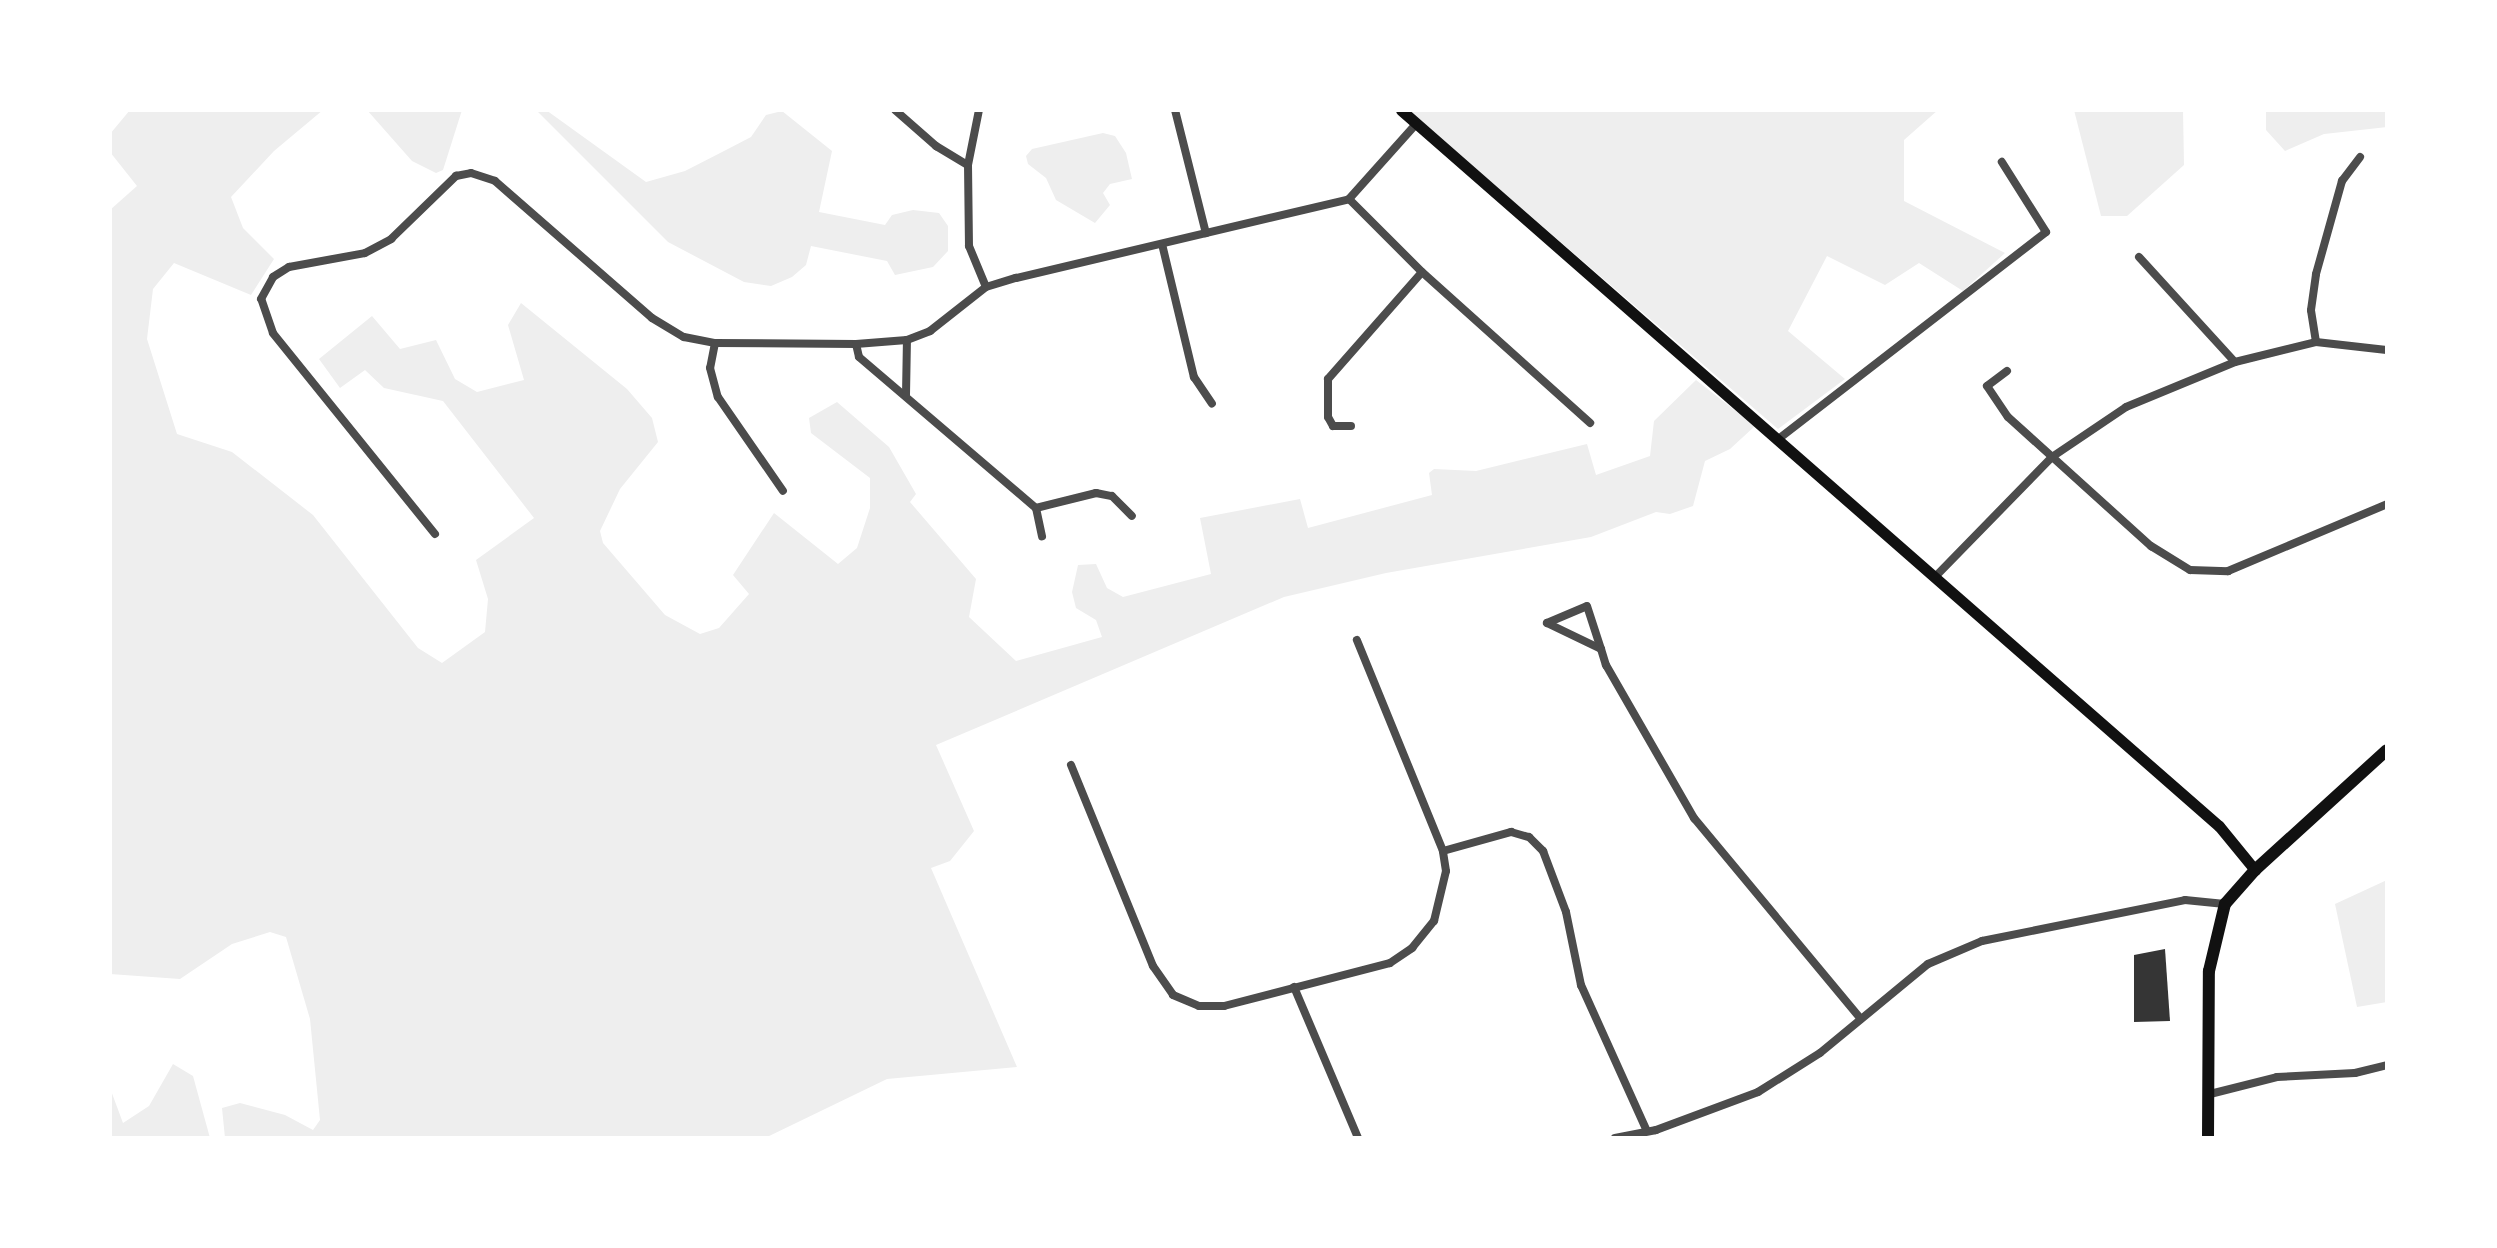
<!DOCTYPE html>
<html>
<head>
<meta charset="utf-8">
<style>
	body { margin:0 }
	#map { position:relative; width:2497px; height:1248px; overflow:hidden; background:#fff; font-family:Lato,sans-serif }
	div>[style] { position:absolute }
	.green>* { inset:0; background:#eee }
	.building>* { inset:0; background:#353535 }
	.minor>* { height:8px; margin:-4px; padding:0 4px; transform-origin:4px; border-radius:4px; background:#4c4c4c }
	.secondary>* { height:11px; margin:-5.5px; padding:0 5.5px; transform-origin:5.5px; border-radius:5.5px; background:#111 }
	.primary>* { height:12px; margin:-6px; padding:0 6px; transform-origin:6px; border-radius:6px; background:#111 }
	span { translate:-50% -50%; white-space:nowrap; text-align:center; line-height:1.15; -webkit-text-stroke:6px #fff; paint-order:stroke }
	.frame { position:absolute; inset:0; border:112px solid #fff; pointer-events:none }
</style>
</head>
<body>
<div id="map">
	<div class="green">
		<i style="clip-path:polygon(130px 110px,323px 110px,274px 151px,231px 197px,243px 228px,274px 259px,251px 295px,174px 263px,153px 289px,147px 339px,177px 434px,232px 452px,313px 515px,418px 648px,442px 663px,485px 632px,488px 599px,476px 560px,534px 518px,443px 401px,384px 388px,365px 370px,340px 388px,319px 359px,372px 316px,400px 349px,436px 340px,455px 379px,477px 392px,524px 380px,508px 325px,521px 303px,627px 389px,652px 418px,658px 442px,620px 489px,600px 531px,603px 543px,665px 615px,700px 634px,719px 628px,749px 594px,733px 575px,774px 513px,838px 564px,857px 548px,870px 508px,870px 478px,811px 433px,809px 418px,837px 402px,889px 447px,916px 494px,910px 502px,976px 579px,969px 617px,1016px 661px,1102px 637px,1096px 620px,1076px 608px,1072px 592px,1078px 565px,1096px 564px,1107px 588px,1123px 597px,1211px 574px,1200px 518px,1300px 499px,1308px 528px,1432px 495px,1429px 473px,1434px 469px,1476px 471px,1587px 444px,1596px 475px,1650px 456px,1654px 421px,1696px 380px,1755px 426px,1730px 449px,1705px 461px,1693px 506px,1670px 514px,1656px 512px,1591px 537px,1386px 573px,1284px 597px,936px 745px,974px 831px,950px 861px,931px 868px,1017px 1067px,887px 1079px,765px 1138px,225px 1138px,222px 1108px,240px 1103px,285px 1115px,313px 1130px,320px 1120px,310px 1019px,286px 937px,270px 932px,232px 944px,180px 979px,110px 974px,110px 210px,137px 186px,110px 152px,110px 134px)"></i>
		<i style="clip-path:polygon(367px 110px,462px 110px,443px 170px,436px 173px,412px 161px)"></i>
		<i style="clip-path:polygon(536px 110px,546px 110px,646px 182px,685px 171px,726px 150px,751px 137px,766px 115px,782px 111px,832px 151px,819px 212px,885px 225px,892px 215px,913px 210px,939px 213px,948px 226px,948px 251px,933px 267px,895px 275px,887px 261px,811px 246px,806px 265px,792px 277px,771px 286px,744px 282px,668px 242px)"></i>
		<i style="clip-path:polygon(1407px 110px,1938px 110px,1904px 140px,1904px 201px,2005px 253px,1963px 291px,1919px 263px,1885px 285px,1827px 256px,1788px 331px,1845px 379px,1778px 429px)"></i>
		<i style="clip-path:polygon(2074px 110px,2183px 110px,2184px 165px,2127px 216px,2101px 216px)"></i>
		<i style="clip-path:polygon(2266px 110px,2387px 110px,2387px 127px,2324px 134px,2285px 151px,2266px 130px)"></i>
		<i style="clip-path:polygon(1103px 133px,1115px 136px,1126px 153px,1132px 179px,1110px 184px,1103px 193px,1110px 205px,1095px 223px,1056px 200px,1046px 178px,1028px 164px,1026px 156px,1032px 149px)"></i>
		<i style="clip-path:polygon(2387px 880px,2387px 1002px,2357px 1007px,2335px 904px)"></i>
		<i style="clip-path:polygon(173px 1064px,193px 1076px,210px 1138px,110px 1138px,110px 1088px,123px 1123px,149px 1106px)"></i>
	</div>
	<div class="building">
		<i style="clip-path:polygon(2165px 949px,2170px 1021px,2134px 1022px,2134px 955px)"></i>
	</div>
	<div class="minor">
		<i style="left:895px;top:110px;width:55px;rotate:41.3deg"></i>
		<i style="left:936px;top:146px;width:37px;rotate:31deg"></i>
		<i style="left:968px;top:165px;width:81px;rotate:89.3deg"></i>
		<i style="left:969px;top:246px;width:44px;rotate:67.5deg"></i>
		<i style="left:1175px;top:110px;width:127px;rotate:75.9deg"></i>
		<i style="left:968px;top:165px;width:56px;rotate:-78.7deg"></i>
		<i style="left:1349px;top:199px;width:103px;rotate:45deg"></i>
		<i style="left:1422px;top:272px;width:226px;rotate:41.9deg"></i>
		<i style="left:1162px;top:244px;width:137px;rotate:76.5deg"></i>
		<i style="left:1194px;top:377px;width:32px;rotate:56deg"></i>
		<i style="left:2139px;top:257px;width:142px;rotate:47.6deg"></i>
		<i style="left:2316px;top:342px;width:32px;rotate:-99deg"></i>
		<i style="left:2311px;top:310px;width:36px;rotate:-82deg"></i>
		<i style="left:2316px;top:274px;width:97px;rotate:-74.4deg"></i>
		<i style="left:2342px;top:181px;width:30px;rotate:-53deg"></i>
		<i style="left:715px;top:343px;width:25px;rotate:101deg"></i>
		<i style="left:710px;top:368px;width:30px;rotate:75deg"></i>
		<i style="left:718px;top:397px;width:114px;rotate:55.3deg"></i>
		<i style="left:856px;top:344px;width:13px;rotate:77deg"></i>
		<i style="left:859px;top:357px;width:233px;rotate:40.5deg"></i>
		<i style="left:1036px;top:508px;width:62px;rotate:-14deg"></i>
		<i style="left:1096px;top:493px;width:16px;rotate:11deg"></i>
		<i style="left:1112px;top:496px;width:28px;rotate:45deg"></i>
		<i style="left:2007px;top:371px;width:25px;rotate:143deg"></i>
		<i style="left:1987px;top:386px;width:37px;rotate:56deg"></i>
		<i style="left:2008px;top:417px;width:193px;rotate:42.1deg"></i>
		<i style="left:2151px;top:546px;width:46px;rotate:31.6deg"></i>
		<i style="left:2190px;top:570px;width:38px;rotate:2deg"></i>
		<i style="left:2228px;top:571px;width:173px;rotate:-22.8deg"></i>
		<i style="left:906px;top:395px;width:55px;rotate:-89deg"></i>
		<i style="left:1351px;top:426px;width:18px;rotate:180deg"></i>
		<i style="left:1333px;top:426px;width:10px;rotate:-119deg"></i>
		<i style="left:1328px;top:417px;width:38px;rotate:-90deg"></i>
		<i style="left:1328px;top:379px;width:142px;rotate:-48.7deg"></i>
		<i style="left:1777px;top:440px;width:340px;rotate:-37.7deg"></i>
		<i style="left:2046px;top:232px;width:83px;rotate:-122.2deg"></i>
		<i style="left:1036px;top:508px;width:29px;rotate:78deg"></i>
		<i style="left:435px;top:534px;width:258px;rotate:-128.9deg"></i>
		<i style="left:273px;top:333px;width:36px;rotate:-109deg"></i>
		<i style="left:261px;top:299px;width:25px;rotate:-61deg"></i>
		<i style="left:273px;top:277px;width:19px;rotate:-32deg"></i>
		<i style="left:289px;top:267px;width:77px;rotate:-10.4deg"></i>
		<i style="left:365px;top:253px;width:30px;rotate:-28deg"></i>
		<i style="left:391px;top:239px;width:91px;rotate:-44.1deg"></i>
		<i style="left:456px;top:176px;width:15px;rotate:-11deg"></i>
		<i style="left:471px;top:173px;width:25px;rotate:18deg"></i>
		<i style="left:495px;top:181px;width:208px;rotate:41.1deg"></i>
		<i style="left:652px;top:318px;width:37px;rotate:31deg"></i>
		<i style="left:684px;top:337px;width:32px;rotate:11deg"></i>
		<i style="left:715px;top:343px;width:141px;rotate:0.4deg"></i>
		<i style="left:856px;top:344px;width:51px;rotate:-4.5deg"></i>
		<i style="left:907px;top:340px;width:25px;rotate:-21deg"></i>
		<i style="left:930px;top:331px;width:71px;rotate:-38.2deg"></i>
		<i style="left:986px;top:287px;width:31px;rotate:-17deg"></i>
		<i style="left:1016px;top:278px;width:342px;rotate:-13.3deg"></i>
		<i style="left:1349px;top:199px;width:102px;rotate:-48.2deg"></i>
		<i style="left:1934px;top:578px;width:169px;rotate:-45.7deg"></i>
		<i style="left:2052px;top:457px;width:89px;rotate:-34deg"></i>
		<i style="left:2126px;top:407px;width:118px;rotate:-22.4deg"></i>
		<i style="left:2235px;top:362px;width:83px;rotate:-13.9deg"></i>
		<i style="left:2316px;top:342px;width:71px;rotate:6.4deg"></i>
		<i style="left:1601px;top:649px;width:60px;rotate:-154.3deg"></i>
		<i style="left:1547px;top:623px;width:43px;rotate:-23deg"></i>
		<i style="left:1587px;top:606px;width:45px;rotate:72deg"></i>
		<i style="left:1601px;top:649px;width:17px;rotate:73deg"></i>
		<i style="left:1606px;top:665px;width:177px;rotate:60.1deg"></i>
		<i style="left:1694px;top:818px;width:261px;rotate:50.3deg"></i>
		<i style="left:1071px;top:765px;width:217px;rotate:67.8deg"></i>
		<i style="left:1153px;top:966px;width:35px;rotate:55deg"></i>
		<i style="left:1173px;top:995px;width:28px;rotate:23deg"></i>
		<i style="left:1199px;top:1006px;width:25px"></i>
		<i style="left:1224px;top:1006px;width:171px;rotate:-14.5deg"></i>
		<i style="left:1390px;top:963px;width:27px;rotate:-34deg"></i>
		<i style="left:1412px;top:948px;width:35px;rotate:-51deg"></i>
		<i style="left:1434px;top:921px;width:51px;rotate:-76.5deg"></i>
		<i style="left:1446px;top:871px;width:20px;rotate:-99deg"></i>
		<i style="left:1443px;top:851px;width:228px;rotate:-112.2deg"></i>
		<i style="left:1443px;top:851px;width:71px;rotate:-15.6deg"></i>
		<i style="left:1511px;top:832px;width:19px;rotate:16deg"></i>
		<i style="left:1529px;top:837px;width:20px;rotate:45deg"></i>
		<i style="left:1543px;top:851px;width:65px;rotate:69.3deg"></i>
		<i style="left:1566px;top:912px;width:75px;rotate:78.4deg"></i>
		<i style="left:1581px;top:985px;width:160px;rotate:65.7deg"></i>
		<i style="left:1294px;top:987px;width:164px;rotate:67deg"></i>
		<i style="left:2210px;top:1094px;width:69px;rotate:-14.2deg"></i>
		<i style="left:2277px;top:1077px;width:78px;rotate:-2.9deg"></i>
		<i style="left:2355px;top:1073px;width:33px;rotate:-14deg"></i>
		<i style="left:1615px;top:1138px;width:42px;rotate:-11deg"></i>
		<i style="left:1656px;top:1130px;width:109px;rotate:-20.4deg"></i>
		<i style="left:1758px;top:1092px;width:73px;rotate:-32.2deg"></i>
		<i style="left:1820px;top:1053px;width:140px;rotate:-39.5deg"></i>
		<i style="left:1928px;top:964px;width:59px;rotate:-23.1deg"></i>
		<i style="left:1982px;top:941px;width:207px;rotate:-11.4deg"></i>
		<i style="left:2185px;top:900px;width:40px;rotate:5.7deg"></i>
	</div>
	<div class="secondary">
		<i style="left:1401px;top:110px;width:1087px;rotate:41.2deg"></i>
		<i style="left:2219px;top:826px;width:57px;rotate:50.7deg"></i>
	</div>
	<div class="primary">
		<i style="left:2208px;top:1138px;width:167px;rotate:-89.7deg"></i>
		<i style="left:2209px;top:971px;width:69px;rotate:-76.6deg"></i>
		<i style="left:2225px;top:904px;width:45px;rotate:-48.6deg"></i>
		<i style="left:2255px;top:870px;width:178px;rotate:-42.3deg"></i>
	</div>
	<div class="frame"></div>
</div>
</body>
</html>
